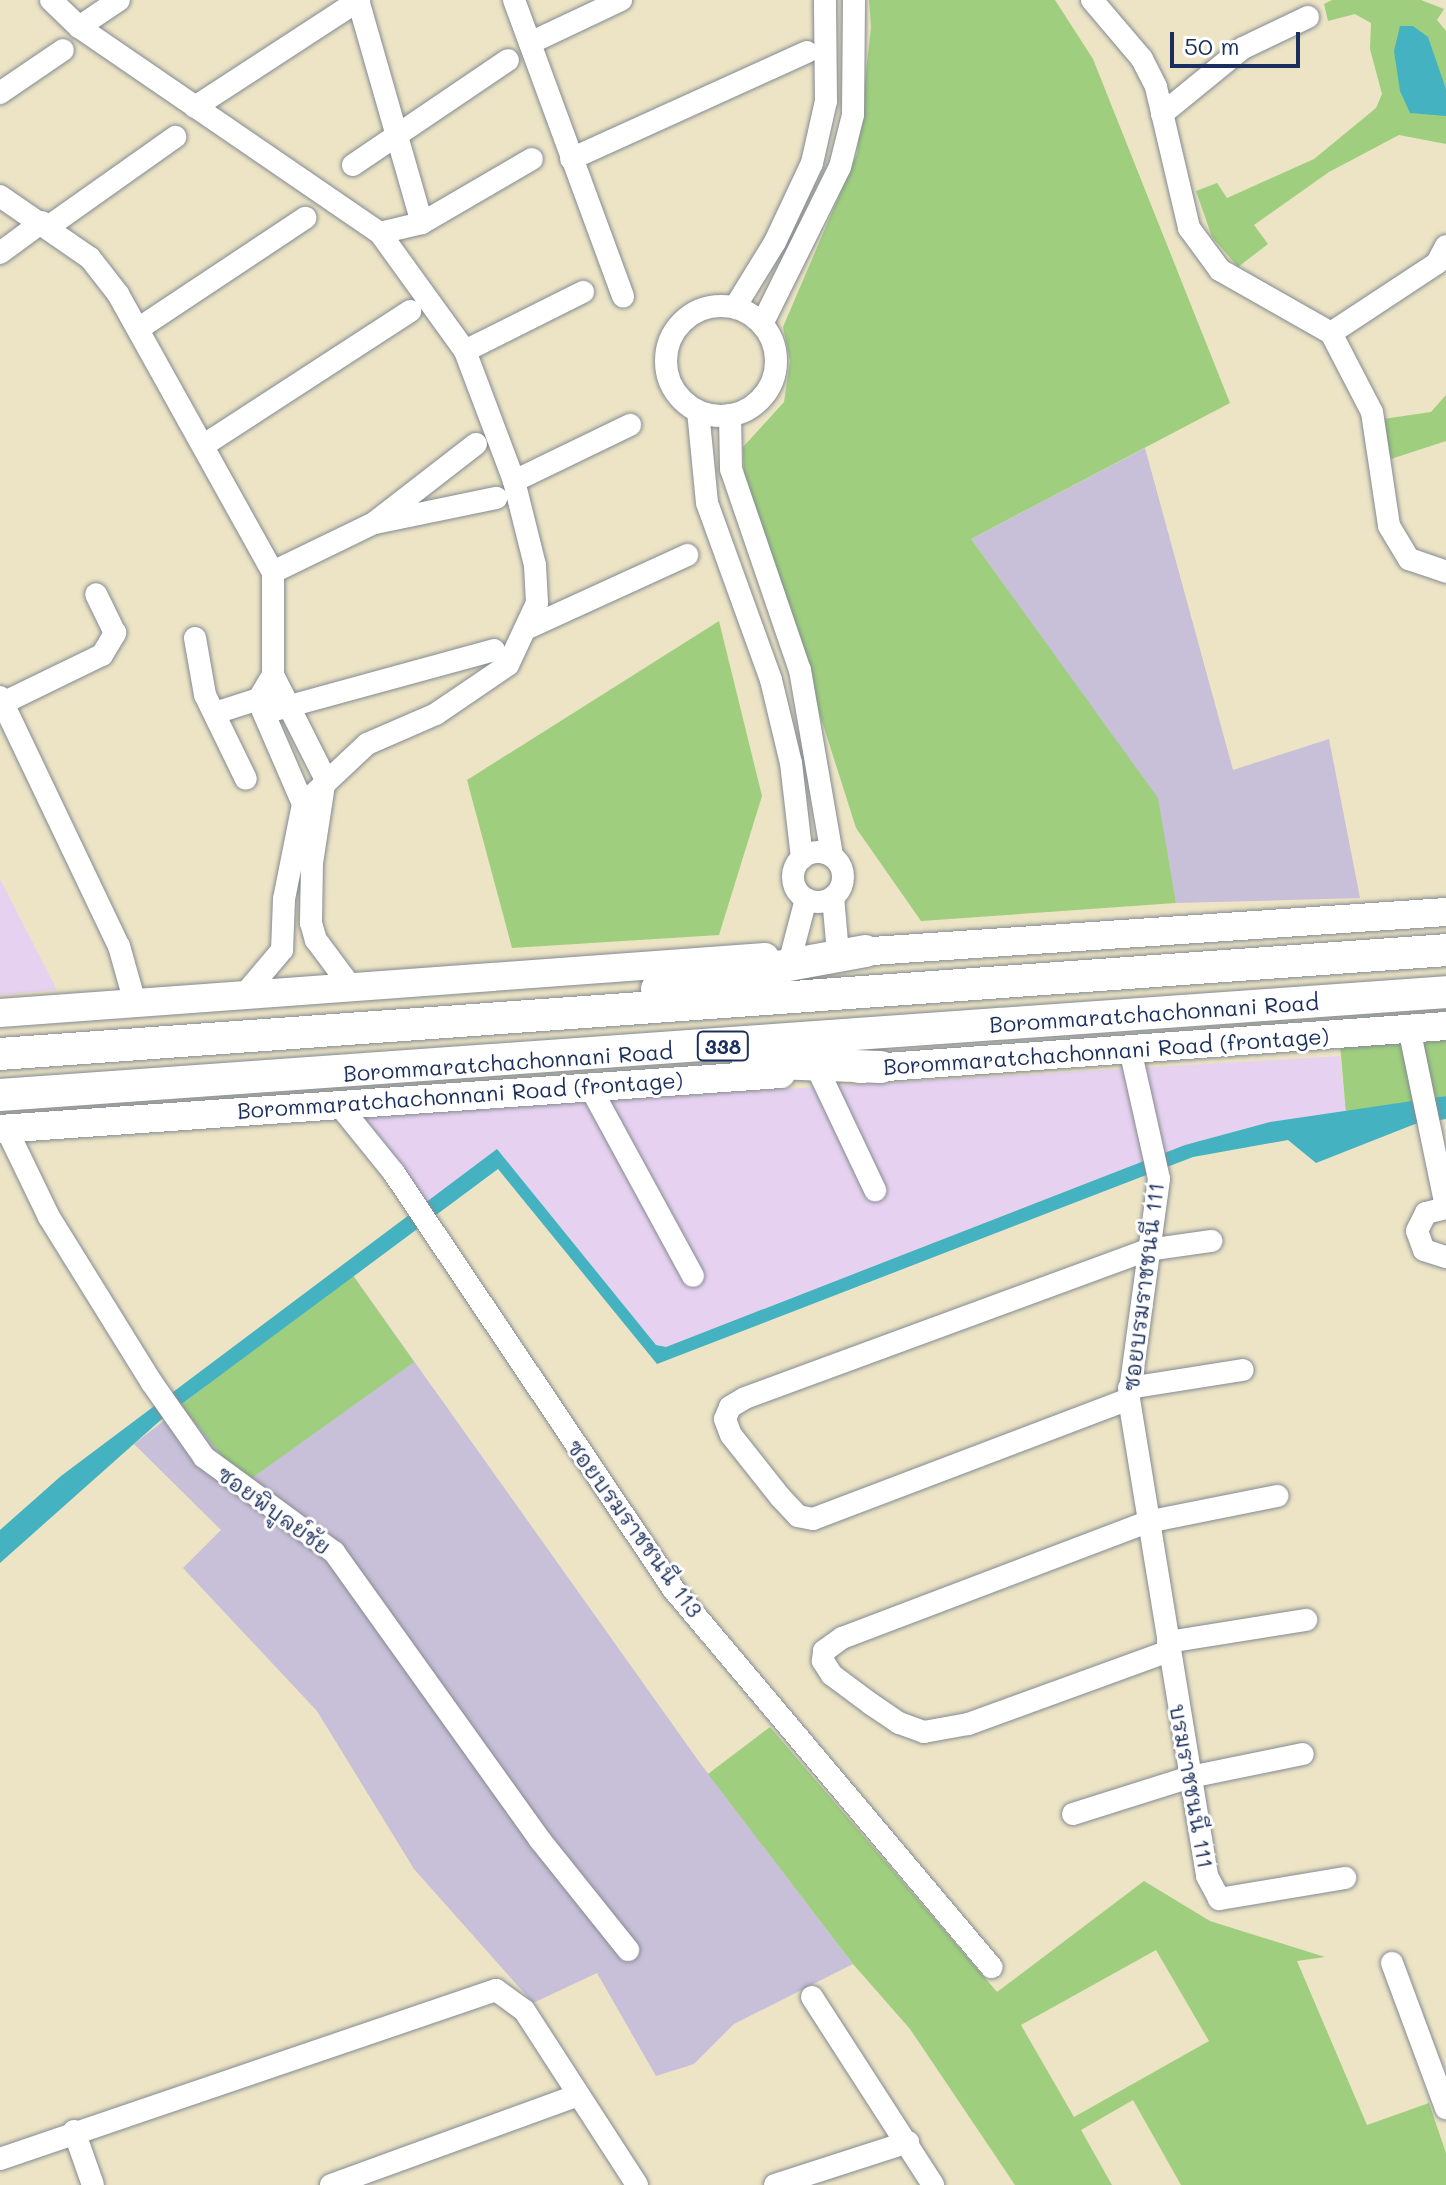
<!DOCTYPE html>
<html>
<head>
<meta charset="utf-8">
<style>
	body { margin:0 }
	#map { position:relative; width:1446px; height:2185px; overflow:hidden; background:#ece4c5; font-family:Mali,"Playpen Sans Thai",sans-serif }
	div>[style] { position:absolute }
	.built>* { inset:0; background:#e6d2f0 }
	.industrial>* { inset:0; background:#c8bfd8 }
	.green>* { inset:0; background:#9fcf7e }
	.water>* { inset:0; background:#44b2c1 }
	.roads { filter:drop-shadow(0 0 2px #848a92) drop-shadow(0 0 2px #848a92) }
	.minor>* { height:22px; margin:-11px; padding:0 11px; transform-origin:11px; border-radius:11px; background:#fff }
	.minor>.ring { margin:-11px; padding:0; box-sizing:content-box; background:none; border:22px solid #fff; border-radius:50% }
	.major>* { height:28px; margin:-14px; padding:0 14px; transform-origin:14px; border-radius:14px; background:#fff }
	.highway>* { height:32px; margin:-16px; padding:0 16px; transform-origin:16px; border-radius:16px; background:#fff }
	span { translate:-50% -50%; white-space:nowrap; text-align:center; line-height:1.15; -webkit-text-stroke:6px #fff; paint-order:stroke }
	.shield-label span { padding:2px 6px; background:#fff; border:2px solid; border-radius:6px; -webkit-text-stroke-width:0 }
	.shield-label { font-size:20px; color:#1b2f5e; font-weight:700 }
	.street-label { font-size:22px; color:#1b2f5e }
	.scale { position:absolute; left:1170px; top:32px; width:130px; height:36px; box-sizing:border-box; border:4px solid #1b2f5e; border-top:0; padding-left:10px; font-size:24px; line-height:28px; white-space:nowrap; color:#1b2f5e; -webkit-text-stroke:6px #fff; paint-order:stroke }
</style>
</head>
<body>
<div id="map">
	<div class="built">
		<i style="clip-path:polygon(0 879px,57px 990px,0 995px)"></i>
		<i style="clip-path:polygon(1340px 1056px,1346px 1114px,1270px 1122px,1185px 1145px,666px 1347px,656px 1345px,497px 1150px,424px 1204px,360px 1114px)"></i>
	</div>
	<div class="industrial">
		<i style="clip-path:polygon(1145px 448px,1233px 770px,1329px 739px,1360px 898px,1176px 903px,1157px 798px,971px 539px)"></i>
		<i style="clip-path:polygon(352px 1274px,700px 1763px,853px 1964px,734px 2024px,694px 2064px,656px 2076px,597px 1973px,533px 2003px,414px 1869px,317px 1711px,183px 1568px,221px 1530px,134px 1444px)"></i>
	</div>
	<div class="green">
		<i style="clip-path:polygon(869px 0,1055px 0,1093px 59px,1230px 403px,971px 539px,1158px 798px,1176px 903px,921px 921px,856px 828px,744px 476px,743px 447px,784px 402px,790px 361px,783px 327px,857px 154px,871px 27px)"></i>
		<i style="clip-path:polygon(1332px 0,1421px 0,1444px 9px,1437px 20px,1446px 31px,1446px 144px,1399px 135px,1329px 172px,1254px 225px,1268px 244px,1238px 267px,1212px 237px,1196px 191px,1217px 183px,1227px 198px,1314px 159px,1376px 108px,1382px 94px,1370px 49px,1371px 23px,1355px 14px,1328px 21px,1324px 4px)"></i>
		<i style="clip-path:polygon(1446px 395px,1446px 441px,1391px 459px,1383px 419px,1431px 412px)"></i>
		<i style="clip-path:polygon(719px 621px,762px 796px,719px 935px,512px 948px,467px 780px)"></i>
		<i style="clip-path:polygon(1446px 1037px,1446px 1096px,1346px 1114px,1340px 1044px)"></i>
		<i style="clip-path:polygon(352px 1274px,414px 1362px,252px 1478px,236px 1473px,181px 1405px)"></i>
		<i style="clip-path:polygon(evenodd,770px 1727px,997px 1992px,1144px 1881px,1210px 1921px,1325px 1957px,1297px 1961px,1367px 2125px,1429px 2103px,1446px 2153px,1446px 2185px,1181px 2185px,1133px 2100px,1081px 2130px,1112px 2185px,1015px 2185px,910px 2029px,853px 1964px,708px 1774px,770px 1727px,1156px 1950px,1209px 2041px,1074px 2117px,1021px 2025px,1156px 1950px)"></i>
	</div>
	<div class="water">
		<i style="clip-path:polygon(1400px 26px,1413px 26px,1428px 37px,1446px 89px,1446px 116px,1410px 113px,1400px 91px,1394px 51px)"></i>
		<i style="clip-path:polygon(1446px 1096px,1446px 1119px,1415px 1124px,1316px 1163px,1288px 1140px,1193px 1157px,657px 1364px,498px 1169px,163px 1418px,0 1563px,0 1530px,61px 1476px,497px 1149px,656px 1345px,666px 1347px,1185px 1145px,1270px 1122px)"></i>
	</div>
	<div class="roads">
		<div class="minor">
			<i style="left:51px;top:0;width:39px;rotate:44deg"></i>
			<i style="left:79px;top:27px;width:365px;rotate:34.4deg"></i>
			<i style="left:380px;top:233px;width:145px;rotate:54.2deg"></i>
			<i style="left:465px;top:351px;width:139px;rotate:69.3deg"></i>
			<i style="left:514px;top:481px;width:87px;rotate:76deg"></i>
			<i style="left:535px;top:565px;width:38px;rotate:87deg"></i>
			<i style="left:537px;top:603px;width:68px;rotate:115.1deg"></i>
			<i style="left:508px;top:665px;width:87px;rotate:145.8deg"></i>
			<i style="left:436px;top:714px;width:75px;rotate:156.5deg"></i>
			<i style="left:367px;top:744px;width:88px;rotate:136.8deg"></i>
			<i style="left:303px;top:804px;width:97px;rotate:101.3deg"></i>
			<i style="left:284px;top:899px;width:51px;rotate:92.2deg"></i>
			<i style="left:282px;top:950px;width:59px;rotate:130.2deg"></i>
			<i style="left:358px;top:0;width:232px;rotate:74deg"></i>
			<i style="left:514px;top:0;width:316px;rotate:69.8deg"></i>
			<i style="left:1092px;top:0;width:77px;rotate:49.7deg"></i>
			<i style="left:1142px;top:59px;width:31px;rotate:63deg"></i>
			<i style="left:1156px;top:87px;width:145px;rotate:76.8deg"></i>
			<i style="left:1189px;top:228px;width:52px;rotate:53.6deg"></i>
			<i style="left:1220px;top:270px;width:128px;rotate:29.6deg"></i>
			<i style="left:1331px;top:333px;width:89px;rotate:62.6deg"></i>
			<i style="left:1372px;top:412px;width:115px;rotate:81.5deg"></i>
			<i style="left:1389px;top:526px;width:39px;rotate:59deg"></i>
			<i style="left:1409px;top:559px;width:39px;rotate:19deg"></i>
			<i style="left:79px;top:27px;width:48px;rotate:-34deg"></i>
			<i style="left:530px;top:43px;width:101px;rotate:-25.3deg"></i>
			<i style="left:0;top:93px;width:76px;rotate:-34.3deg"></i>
			<i style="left:195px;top:107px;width:196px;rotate:-33.1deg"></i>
			<i style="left:1162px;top:114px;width:104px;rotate:-39.2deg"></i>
			<i style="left:1243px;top:48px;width:72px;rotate:-25.5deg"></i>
			<i style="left:571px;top:159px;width:259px;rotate:-24.4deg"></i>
			<i style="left:353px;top:165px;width:187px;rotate:-34.1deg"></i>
			<i style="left:0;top:196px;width:109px;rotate:34.6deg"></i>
			<i style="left:90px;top:258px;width:46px;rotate:52.1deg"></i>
			<i style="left:118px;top:294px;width:318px;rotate:60.9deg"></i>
			<i style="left:273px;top:572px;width:103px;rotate:90deg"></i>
			<i style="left:273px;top:675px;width:29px;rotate:121deg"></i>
			<i style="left:258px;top:700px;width:113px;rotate:66.6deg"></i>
			<i style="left:48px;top:227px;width:156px;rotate:-35.3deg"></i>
			<i style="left:380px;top:233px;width:43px;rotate:-13.4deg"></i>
			<i style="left:422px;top:223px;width:127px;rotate:-30.2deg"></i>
			<i style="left:0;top:253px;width:52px;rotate:-36.4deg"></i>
			<i class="ring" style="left:666px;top:306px;width:88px;height:88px"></i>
			<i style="left:735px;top:307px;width:76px;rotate:-58.4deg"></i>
			<i style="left:775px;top:242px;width:87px;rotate:-64.9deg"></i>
			<i style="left:812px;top:163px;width:64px;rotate:-77.3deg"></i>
			<i style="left:826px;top:101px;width:101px;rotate:-90.6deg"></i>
			<i style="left:762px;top:324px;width:175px;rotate:-63.6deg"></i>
			<i style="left:840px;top:167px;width:54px;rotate:-76deg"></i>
			<i style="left:853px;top:115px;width:115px;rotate:-89.5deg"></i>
			<i style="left:138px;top:329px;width:201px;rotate:-33.6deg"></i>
			<i style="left:1331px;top:333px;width:127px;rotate:-33.4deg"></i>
			<i style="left:1437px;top:263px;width:19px;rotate:-62deg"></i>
			<i style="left:465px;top:351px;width:132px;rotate:-26.6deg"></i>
			<i style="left:698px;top:411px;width:92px;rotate:84.4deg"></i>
			<i style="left:707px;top:503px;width:188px;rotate:70.1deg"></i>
			<i style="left:771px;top:680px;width:85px;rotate:76.5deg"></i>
			<i style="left:791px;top:763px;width:96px;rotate:83.4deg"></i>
			<i style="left:730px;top:415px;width:54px;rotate:88.9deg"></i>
			<i style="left:731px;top:469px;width:213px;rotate:71.1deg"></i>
			<i style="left:800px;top:670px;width:189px;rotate:80.2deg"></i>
			<i style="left:204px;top:445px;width:246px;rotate:-33deg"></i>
			<i style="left:514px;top:481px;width:129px;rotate:-25.8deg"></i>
			<i style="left:375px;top:523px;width:124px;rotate:-11.7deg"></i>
			<i style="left:273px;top:572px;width:112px;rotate:-25.9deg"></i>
			<i style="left:374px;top:523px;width:129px;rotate:-37.8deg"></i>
			<i style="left:530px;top:627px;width:173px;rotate:-24.6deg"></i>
			<i style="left:195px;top:638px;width:58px;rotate:80deg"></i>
			<i style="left:205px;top:695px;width:93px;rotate:64deg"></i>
			<i style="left:273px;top:675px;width:115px;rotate:63.2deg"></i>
			<i style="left:325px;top:778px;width:86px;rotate:98.7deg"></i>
			<i style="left:312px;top:863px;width:60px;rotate:91deg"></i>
			<i style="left:311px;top:923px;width:18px;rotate:74deg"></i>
			<i style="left:316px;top:940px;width:59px;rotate:53.3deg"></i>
			<i style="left:0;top:697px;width:276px;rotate:64.5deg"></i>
			<i style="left:119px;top:946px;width:59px;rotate:74.3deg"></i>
			<i style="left:3px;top:703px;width:110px;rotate:-25.9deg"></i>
			<i style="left:102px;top:655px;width:26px;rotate:-59deg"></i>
			<i style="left:115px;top:633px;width:43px;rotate:-116deg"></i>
			<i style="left:275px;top:710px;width:227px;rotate:-15.3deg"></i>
			<i style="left:215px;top:713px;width:59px;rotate:-17.8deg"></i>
			<i class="ring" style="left:793px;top:852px;width:28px;height:28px"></i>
			<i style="left:833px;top:897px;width:56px;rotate:84.9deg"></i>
			<i style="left:791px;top:956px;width:59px;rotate:-75.3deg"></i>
			<i style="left:1409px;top:1028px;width:182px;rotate:78.3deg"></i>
			<i style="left:1130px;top:1049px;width:133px;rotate:77.4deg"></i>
			<i style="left:1159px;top:1179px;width:222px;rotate:97.8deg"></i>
			<i style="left:1129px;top:1399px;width:483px;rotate:80.7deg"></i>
			<i style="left:1207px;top:1876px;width:26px;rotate:62deg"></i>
			<i style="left:1219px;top:1899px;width:128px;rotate:-9.5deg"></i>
			<i style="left:819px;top:1072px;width:131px;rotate:64.6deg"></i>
			<i style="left:590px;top:1087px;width:215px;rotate:61.4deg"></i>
			<i style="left:339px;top:1105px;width:87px;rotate:51deg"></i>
			<i style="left:394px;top:1173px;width:502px;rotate:56.12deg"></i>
			<i style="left:674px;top:1590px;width:493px;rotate:49.9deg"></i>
			<i style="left:6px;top:1128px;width:99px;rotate:64.2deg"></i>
			<i style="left:49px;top:1217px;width:195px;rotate:58.2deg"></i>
			<i style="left:152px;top:1383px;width:90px;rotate:54.9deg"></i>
			<i style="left:204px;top:1457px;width:161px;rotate:36.2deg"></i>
			<i style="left:334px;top:1552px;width:354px;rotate:54.4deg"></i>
			<i style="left:540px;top:1840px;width:141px;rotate:51.3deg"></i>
			<i style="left:1446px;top:1208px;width:21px;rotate:166deg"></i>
			<i style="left:1426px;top:1213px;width:20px;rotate:117deg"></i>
			<i style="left:1417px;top:1231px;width:20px;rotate:70deg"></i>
			<i style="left:1424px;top:1250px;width:23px;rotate:18deg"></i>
			<i style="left:1129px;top:1388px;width:115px;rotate:-9deg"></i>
			<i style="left:1129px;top:1399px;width:338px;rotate:159.2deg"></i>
			<i style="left:813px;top:1519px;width:15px;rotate:-169deg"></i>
			<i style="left:798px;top:1516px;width:25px;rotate:-133deg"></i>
			<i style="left:781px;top:1498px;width:80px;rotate:-128.4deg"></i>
			<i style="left:731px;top:1435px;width:17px;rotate:-111deg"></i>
			<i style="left:725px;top:1419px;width:13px;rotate:-67deg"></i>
			<i style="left:730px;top:1407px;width:17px;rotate:-31deg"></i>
			<i style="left:745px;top:1398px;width:428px;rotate:-20.2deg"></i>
			<i style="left:1147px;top:1250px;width:65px;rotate:-8deg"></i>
			<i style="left:1168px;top:1642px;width:140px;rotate:-9.1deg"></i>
			<i style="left:1169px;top:1651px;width:214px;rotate:160deg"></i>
			<i style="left:968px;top:1724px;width:45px;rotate:169.7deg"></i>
			<i style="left:924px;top:1732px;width:27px;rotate:-160deg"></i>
			<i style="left:899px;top:1723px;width:34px;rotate:-146deg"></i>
			<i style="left:871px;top:1704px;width:49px;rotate:-143.4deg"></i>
			<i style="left:832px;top:1675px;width:17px;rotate:-123deg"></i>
			<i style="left:823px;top:1661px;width:10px;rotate:-84deg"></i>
			<i style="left:824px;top:1651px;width:22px;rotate:-36deg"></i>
			<i style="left:842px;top:1638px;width:326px;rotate:-20.8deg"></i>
			<i style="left:1147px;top:1522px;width:133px;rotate:-11.3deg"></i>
			<i style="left:1073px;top:1814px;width:123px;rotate:-17.5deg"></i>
			<i style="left:1190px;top:1777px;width:115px;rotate:-11.5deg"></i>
			<i style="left:1392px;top:1963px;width:155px;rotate:69.6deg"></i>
			<i style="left:812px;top:1997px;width:224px;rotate:57.2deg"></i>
			<i style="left:74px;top:2131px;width:57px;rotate:70.6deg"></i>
			<i style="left:0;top:2159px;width:524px;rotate:-18.82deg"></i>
			<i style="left:496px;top:1990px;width:34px;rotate:36deg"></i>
			<i style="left:524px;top:2010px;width:208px;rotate:57.1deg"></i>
			<i style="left:331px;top:2185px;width:263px;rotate:-20deg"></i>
			<i style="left:775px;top:2185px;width:140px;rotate:-17.9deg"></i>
		</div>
		<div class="major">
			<i style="left:843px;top:953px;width:604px;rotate:-3.89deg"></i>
			<i style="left:0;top:1013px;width:767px;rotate:-4.19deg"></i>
			<i style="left:859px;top:1069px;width:589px;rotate:-4.19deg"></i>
			<i style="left:0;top:1129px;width:783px;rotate:-4.03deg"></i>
		</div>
		<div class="highway">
			<i style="left:657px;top:989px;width:212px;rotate:-10.3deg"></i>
			<i style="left:0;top:1054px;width:1450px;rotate:-4.11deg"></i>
			<i style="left:748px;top:1062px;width:133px;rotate:2.2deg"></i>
			<i style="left:0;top:1095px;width:1450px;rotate:-4.07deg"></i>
		</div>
	</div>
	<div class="shield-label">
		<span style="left:723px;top:1046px">338</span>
	</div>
	<div class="street-label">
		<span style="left:1154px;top:1013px;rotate:-4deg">Borommaratchachonnani Road</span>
		<span style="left:1106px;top:1051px;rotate:-4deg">Borommaratchachonnani Road (frontage)</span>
		<span style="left:508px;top:1062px;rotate:-4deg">Borommaratchachonnani Road</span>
		<span style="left:460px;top:1095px;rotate:-4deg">Borommaratchachonnani Road (frontage)</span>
		<span style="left:1143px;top:1287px;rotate:-83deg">ซอยบรมราชชนนี 111</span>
		<span style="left:274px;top:1510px;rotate:36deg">ซอยพิบูลย์ชัย</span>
		<span style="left:635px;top:1528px;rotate:54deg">ซอยบรมราชชนนี 113</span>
		<span style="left:1192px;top:1786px;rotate:80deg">บรมราชชนนี 111</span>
	</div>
	<div class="scale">50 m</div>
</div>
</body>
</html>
